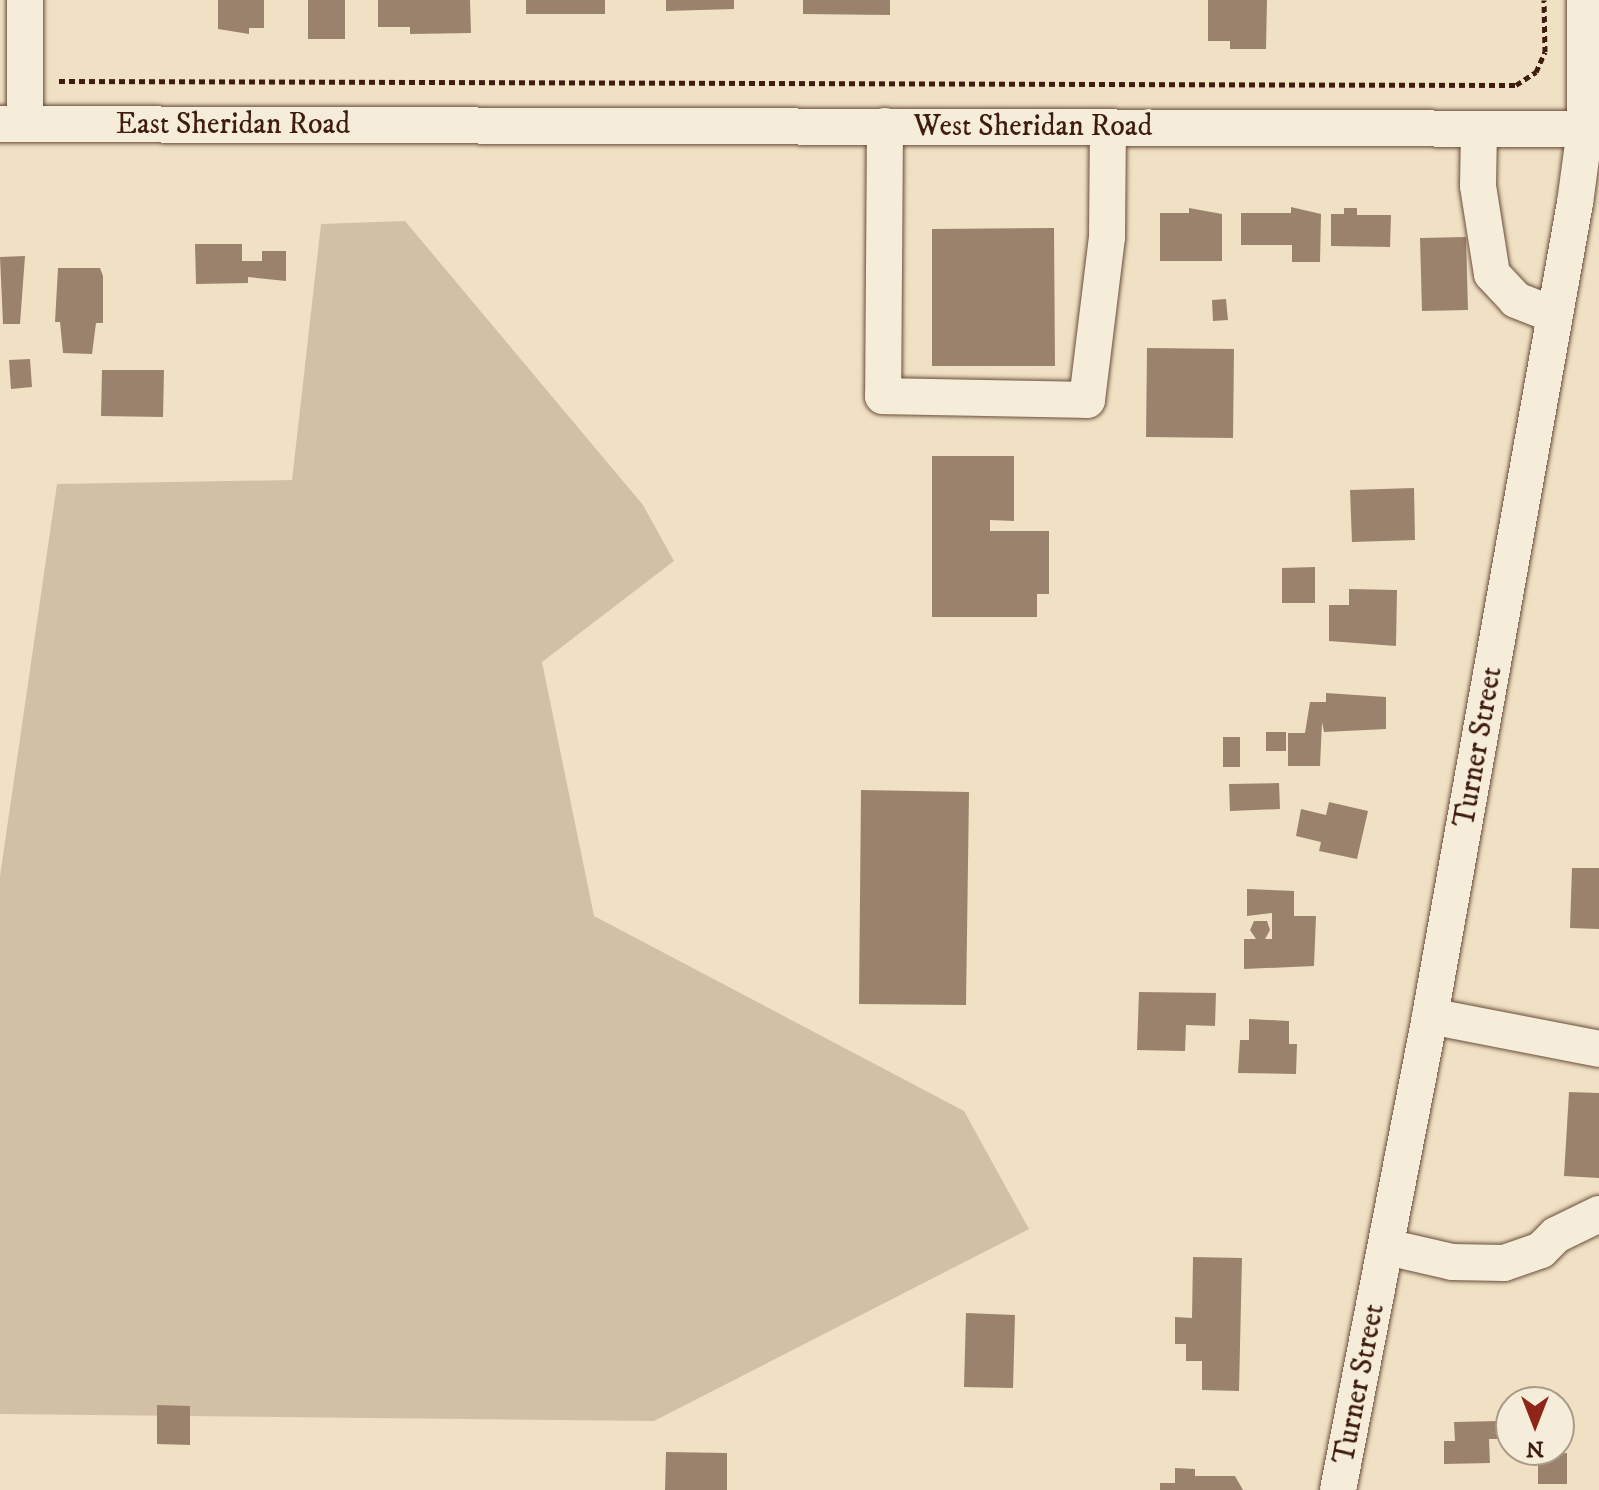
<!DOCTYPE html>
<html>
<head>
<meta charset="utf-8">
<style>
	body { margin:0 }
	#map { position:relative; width:1599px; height:1490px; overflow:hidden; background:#f0e1c4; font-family:"IM FELL DW Pica",serif }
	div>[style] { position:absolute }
	.green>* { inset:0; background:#d2c0a5 }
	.building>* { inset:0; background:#9b826d }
	.path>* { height:5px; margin-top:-2.5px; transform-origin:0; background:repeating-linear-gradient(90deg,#3e1c0f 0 6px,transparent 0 10px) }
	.roads { filter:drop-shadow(0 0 2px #6a4d3c) drop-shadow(0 0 2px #6a4d3c) }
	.minor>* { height:36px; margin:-18px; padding:0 18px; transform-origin:18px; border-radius:18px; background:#f5ecd9 }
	span { translate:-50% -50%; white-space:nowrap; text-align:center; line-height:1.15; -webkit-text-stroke:6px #f5ecd9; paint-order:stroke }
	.street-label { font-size:30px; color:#3e1c0f }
	.north { position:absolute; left:1495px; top:1386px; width:80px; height:80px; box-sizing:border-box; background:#f5ecd9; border:2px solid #ac9988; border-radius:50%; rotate:180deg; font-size:22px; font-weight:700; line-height:32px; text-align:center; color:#3e1c0f }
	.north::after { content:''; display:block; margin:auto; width:28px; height:36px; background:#8f2418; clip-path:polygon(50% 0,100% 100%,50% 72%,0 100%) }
</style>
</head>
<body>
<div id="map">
	<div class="green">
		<i style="clip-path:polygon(405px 221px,643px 505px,674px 561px,542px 662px,594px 916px,964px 1111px,1029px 1229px,654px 1421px,0 1414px,0 876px,57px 484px,292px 480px,321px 224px)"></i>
	</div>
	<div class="building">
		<i style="clip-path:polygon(218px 0,264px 0,264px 28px,249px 28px,249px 34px,218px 29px)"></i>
		<i style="clip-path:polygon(308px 0,345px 0,345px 39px,308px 39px)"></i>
		<i style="clip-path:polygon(378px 0,470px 0,471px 33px,410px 34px,410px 27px,378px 27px)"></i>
		<i style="clip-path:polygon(526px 0,605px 0,605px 14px,526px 14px)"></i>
		<i style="clip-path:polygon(666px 0,734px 0,734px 9px,666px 11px)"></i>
		<i style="clip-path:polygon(803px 0,890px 0,890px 15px,803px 14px)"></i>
		<i style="clip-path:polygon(1208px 0,1267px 0,1266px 49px,1230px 49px,1230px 41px,1208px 41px)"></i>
		<i style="clip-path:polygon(1291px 207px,1321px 214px,1320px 262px,1292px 262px,1292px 245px,1241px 245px,1241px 213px,1291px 213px)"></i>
		<i style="clip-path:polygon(1189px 208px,1222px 214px,1222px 261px,1160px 261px,1160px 213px,1189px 213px)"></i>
		<i style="clip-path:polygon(1344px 208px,1357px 208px,1357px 215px,1391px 215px,1390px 247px,1331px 246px,1331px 214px,1344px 214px)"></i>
		<i style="clip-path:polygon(1054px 228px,1055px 366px,932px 366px,932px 229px)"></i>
		<i style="clip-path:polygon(1466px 237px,1468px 310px,1422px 311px,1420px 238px)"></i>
		<i style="clip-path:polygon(195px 244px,242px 244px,242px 261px,262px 261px,262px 251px,286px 251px,286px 281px,248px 277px,248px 283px,196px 284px)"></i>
		<i style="clip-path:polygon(25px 256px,20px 324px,3px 324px,0 257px)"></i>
		<i style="clip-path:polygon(58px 268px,100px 268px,103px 276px,103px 323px,96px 323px,92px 354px,63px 353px,60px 322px,55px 322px)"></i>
		<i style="clip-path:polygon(1226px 299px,1228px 320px,1213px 321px,1212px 300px)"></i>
		<i style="clip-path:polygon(1147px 348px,1234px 349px,1233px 438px,1146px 437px)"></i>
		<i style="clip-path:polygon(30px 359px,32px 387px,11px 389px,9px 360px)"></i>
		<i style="clip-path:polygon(102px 370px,164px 370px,163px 417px,101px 416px)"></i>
		<i style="clip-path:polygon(932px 456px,1014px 456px,1014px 521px,990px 520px,990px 531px,1049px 531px,1049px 594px,1037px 594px,1037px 617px,932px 617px)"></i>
		<i style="clip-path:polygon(1414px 488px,1415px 540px,1352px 542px,1350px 490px)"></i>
		<i style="clip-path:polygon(1315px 567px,1315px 603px,1282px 603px,1282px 568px)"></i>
		<i style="clip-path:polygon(1349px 589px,1397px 590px,1396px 646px,1329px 641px,1329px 605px,1349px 605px)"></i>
		<i style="clip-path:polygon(1326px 693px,1386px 697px,1386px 729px,1324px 732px,1322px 722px,1320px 766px,1288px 766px,1288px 733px,1305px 733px,1310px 702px,1326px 702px)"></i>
		<i style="clip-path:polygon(1266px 732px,1286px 732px,1286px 751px,1266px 751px)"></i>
		<i style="clip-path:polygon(1223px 737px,1240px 737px,1240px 767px,1223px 767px)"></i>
		<i style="clip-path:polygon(1279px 783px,1280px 809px,1230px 811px,1229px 784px)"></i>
		<i style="clip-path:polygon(861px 790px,969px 792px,966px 1005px,859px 1004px)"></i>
		<i style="clip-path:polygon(1329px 802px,1368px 811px,1357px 859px,1319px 851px,1321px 842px,1296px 836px,1301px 809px,1326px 815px)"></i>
		<i style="clip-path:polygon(1572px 868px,1599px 868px,1599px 929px,1570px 928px)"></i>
		<i style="clip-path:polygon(1247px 889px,1294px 891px,1294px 916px,1316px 916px,1314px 966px,1244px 969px,1244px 939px,1256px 939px,1250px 930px,1254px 921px,1267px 921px,1270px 930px,1265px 939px,1272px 939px,1272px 913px,1247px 916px)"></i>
		<i style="clip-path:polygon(1139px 992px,1216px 993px,1215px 1026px,1186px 1025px,1185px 1051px,1137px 1050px)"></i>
		<i style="clip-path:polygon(1249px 1019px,1289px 1021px,1289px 1044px,1297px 1044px,1296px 1074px,1238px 1073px,1240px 1040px,1249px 1040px)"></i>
		<i style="clip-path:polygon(1569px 1092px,1599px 1093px,1599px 1178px,1564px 1176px)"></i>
		<i style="clip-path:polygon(1193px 1257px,1242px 1258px,1239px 1391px,1202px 1390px,1202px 1361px,1186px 1361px,1186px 1344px,1175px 1344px,1175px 1317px,1192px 1318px)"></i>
		<i style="clip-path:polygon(966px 1313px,1015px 1315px,1013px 1388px,964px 1387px)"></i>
		<i style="clip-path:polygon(157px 1405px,190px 1406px,190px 1445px,157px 1444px)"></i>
		<i style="clip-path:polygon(1499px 1421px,1499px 1439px,1489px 1439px,1490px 1463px,1444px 1464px,1444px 1441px,1455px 1441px,1454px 1422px)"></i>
		<i style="clip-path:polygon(666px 1452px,727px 1453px,727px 1490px,665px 1490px)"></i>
		<i style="clip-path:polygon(1567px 1453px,1567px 1484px,1538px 1484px,1538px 1455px)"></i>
		<i style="clip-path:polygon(1175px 1468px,1195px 1469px,1195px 1476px,1235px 1476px,1243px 1490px,1160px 1490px,1160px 1483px,1175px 1483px)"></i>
	</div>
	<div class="path">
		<i style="left:59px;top:81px;width:1457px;rotate:0.16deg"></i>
		<i style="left:1516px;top:85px;width:24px;rotate:-33deg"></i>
		<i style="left:1536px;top:72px;width:22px;rotate:-66deg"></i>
		<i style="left:1545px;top:52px;width:52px;rotate:-91.1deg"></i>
	</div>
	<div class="roads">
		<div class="minor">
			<i style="left:25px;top:0;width:124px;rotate:90deg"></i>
			<i style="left:0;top:124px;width:1599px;rotate:0.18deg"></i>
			<i style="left:885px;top:126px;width:270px;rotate:90.4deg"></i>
			<i style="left:883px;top:396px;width:204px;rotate:1.1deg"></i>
			<i style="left:1087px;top:400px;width:164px;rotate:-83deg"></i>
			<i style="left:1107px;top:237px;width:110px;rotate:-89.5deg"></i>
			<i style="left:1479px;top:129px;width:57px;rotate:91deg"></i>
			<i style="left:1478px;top:186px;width:89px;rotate:81deg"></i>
			<i style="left:1492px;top:274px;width:35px;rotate:47deg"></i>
			<i style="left:1516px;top:300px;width:41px;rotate:21.5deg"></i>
			<i style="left:1430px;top:1016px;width:172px;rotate:11deg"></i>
			<i style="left:1387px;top:1247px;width:67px;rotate:13deg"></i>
			<i style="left:1452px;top:1262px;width:52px;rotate:1.1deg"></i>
			<i style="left:1504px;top:1263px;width:39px;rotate:-19deg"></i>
			<i style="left:1541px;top:1250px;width:21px;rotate:-45deg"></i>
			<i style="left:1556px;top:1235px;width:48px;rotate:-26deg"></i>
			<i style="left:1338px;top:1490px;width:483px;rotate:-79deg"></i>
			<i style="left:1430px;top:1016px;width:826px;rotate:-79.89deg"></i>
			<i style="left:1575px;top:203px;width:75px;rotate:-82.3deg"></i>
			<i style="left:1585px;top:129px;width:129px;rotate:-90deg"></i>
		</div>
	</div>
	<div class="street-label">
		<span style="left:233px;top:125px">East Sheridan Road</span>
		<span style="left:1033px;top:127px">West Sheridan Road</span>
		<span style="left:1479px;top:747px;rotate:-80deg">Turner Street</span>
		<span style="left:1360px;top:1384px;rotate:-79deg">Turner Street</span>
	</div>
	<div class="north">N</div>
</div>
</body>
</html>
